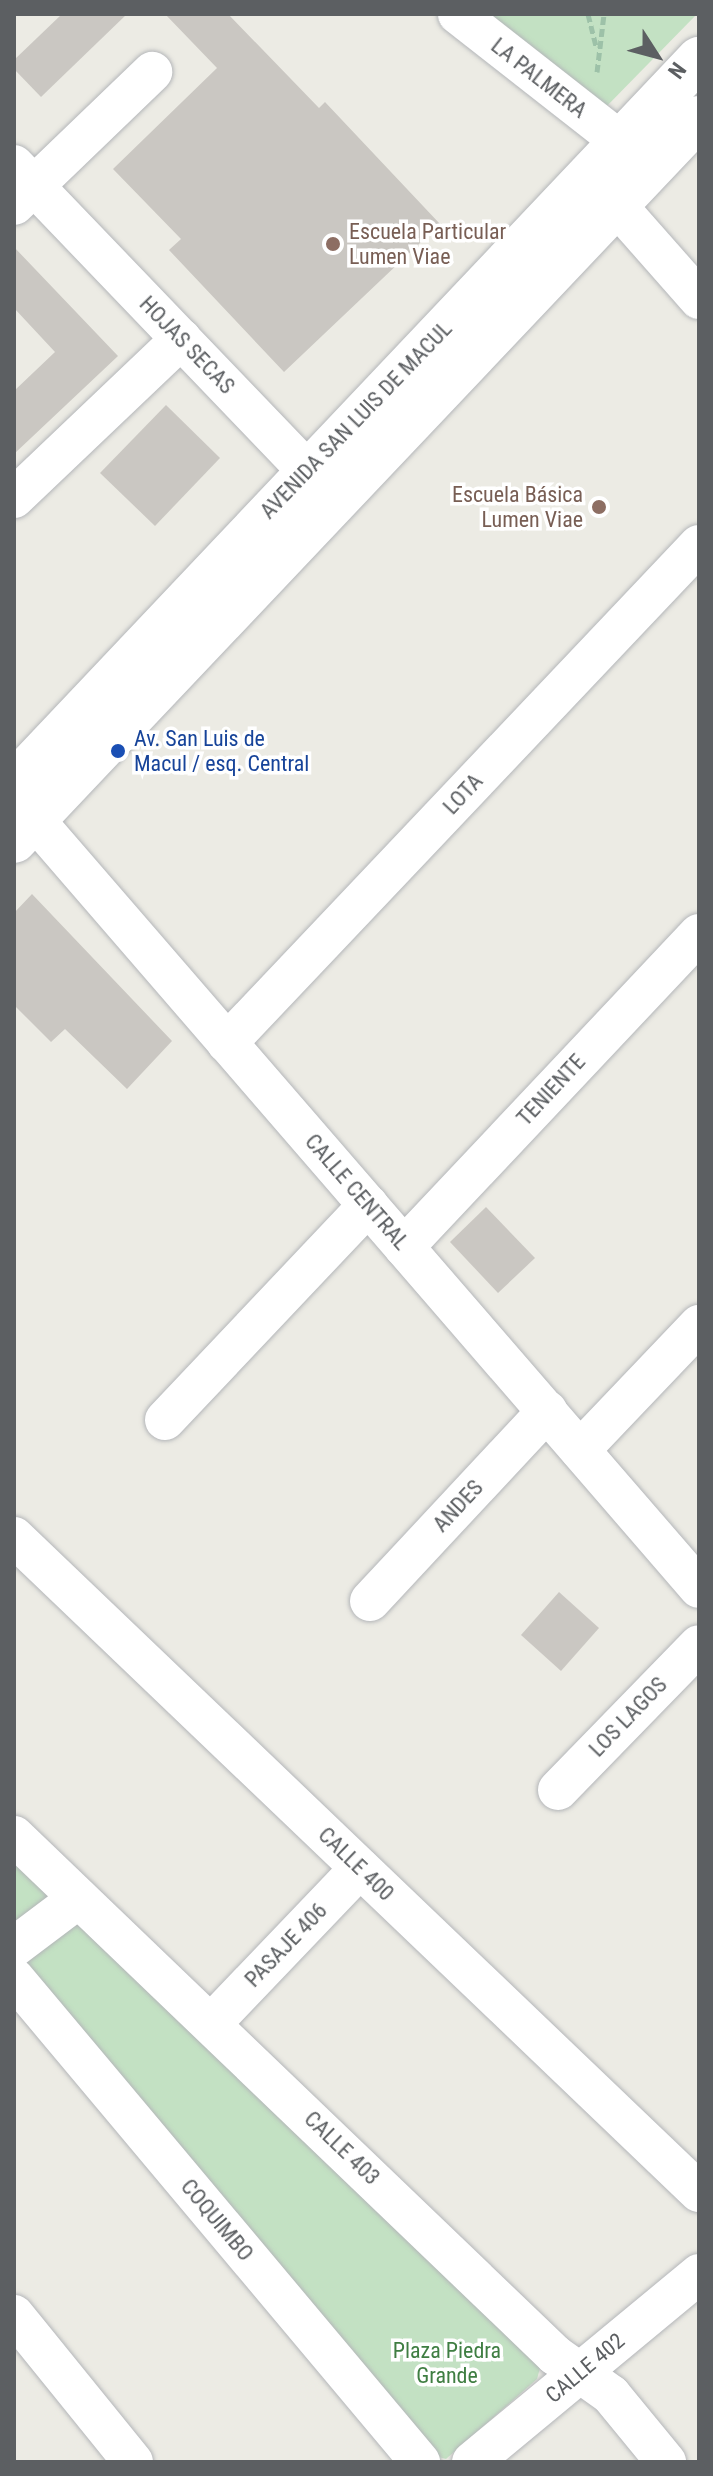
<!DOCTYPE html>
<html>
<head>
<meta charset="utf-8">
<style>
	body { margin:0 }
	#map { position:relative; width:713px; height:2476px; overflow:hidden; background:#ecebe4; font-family:"Roboto Condensed",sans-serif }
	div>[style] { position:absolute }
	.green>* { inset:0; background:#c3e1c3 }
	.building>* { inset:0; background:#cac7c2 }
	.path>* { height:5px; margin-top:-2.5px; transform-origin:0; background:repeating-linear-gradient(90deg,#9dc1a8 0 8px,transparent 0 12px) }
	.roads { filter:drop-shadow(0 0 2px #b4b6b9) drop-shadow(0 0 2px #b4b6b9) }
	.street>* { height:40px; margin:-20px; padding:0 20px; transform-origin:20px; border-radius:20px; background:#fff }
	.secondary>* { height:44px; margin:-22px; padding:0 22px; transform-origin:22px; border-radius:22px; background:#fff }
	.dots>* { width:22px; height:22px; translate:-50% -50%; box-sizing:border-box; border:4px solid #fff; border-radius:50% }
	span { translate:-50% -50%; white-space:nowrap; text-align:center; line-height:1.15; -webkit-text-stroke:7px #fff; paint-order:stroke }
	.street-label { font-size:22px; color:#5c5f62 }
	.education-label { font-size:22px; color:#785e54 }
	.left { translate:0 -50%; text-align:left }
	.right { translate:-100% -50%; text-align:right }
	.transit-label { font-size:22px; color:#164399 }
	.park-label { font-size:22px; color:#3f7e42 }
	.frame { position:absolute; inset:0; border:16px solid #5c5f62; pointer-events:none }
	.north { position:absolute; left:617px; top:16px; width:80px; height:80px; -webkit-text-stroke:6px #fff; paint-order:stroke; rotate:126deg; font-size:22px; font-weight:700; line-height:32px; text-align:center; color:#5c5f62 }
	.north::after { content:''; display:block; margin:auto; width:28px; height:36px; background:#5c5f62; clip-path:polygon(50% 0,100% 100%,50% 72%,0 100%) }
</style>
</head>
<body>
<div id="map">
	<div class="green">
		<i style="clip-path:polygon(480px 14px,697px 14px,602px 111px)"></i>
		<i style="clip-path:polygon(14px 1852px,540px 2368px,537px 2379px,446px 2459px,431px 2455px,14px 1950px)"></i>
	</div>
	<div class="building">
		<i style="clip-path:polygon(62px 14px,127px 14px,41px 97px,14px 69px,14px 60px)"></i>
		<i style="clip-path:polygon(165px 14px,228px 14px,319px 108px,325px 102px,440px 224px,284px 372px,169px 250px,181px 239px,113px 169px,217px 68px)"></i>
		<i style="clip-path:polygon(14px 247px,118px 356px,14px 454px,14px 391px,55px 352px,14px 308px)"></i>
		<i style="clip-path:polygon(166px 405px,220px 458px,155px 526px,100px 473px)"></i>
		<i style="clip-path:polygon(32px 894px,172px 1041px,127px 1089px,65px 1029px,51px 1042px,14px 1005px,14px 913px)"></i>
		<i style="clip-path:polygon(486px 1207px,535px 1258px,498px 1293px,450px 1242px)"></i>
		<i style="clip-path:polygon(559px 1592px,599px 1628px,561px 1671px,521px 1635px)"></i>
	</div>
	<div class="path">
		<i style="left:588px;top:14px;width:33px;rotate:76deg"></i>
		<i style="left:597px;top:72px;width:58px;rotate:-83.1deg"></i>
	</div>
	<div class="roads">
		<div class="street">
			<i style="left:458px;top:14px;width:207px;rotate:38.1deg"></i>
			<i style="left:14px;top:165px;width:458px;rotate:46.2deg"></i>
			<i style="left:596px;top:182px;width:156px;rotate:48.6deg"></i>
			<i style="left:14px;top:205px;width:192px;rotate:-43.9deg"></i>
			<i style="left:14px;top:498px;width:231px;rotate:-43.6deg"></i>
			<i style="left:14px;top:796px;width:1047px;rotate:49.14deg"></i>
			<i style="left:227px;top:1043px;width:686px;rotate:-46.54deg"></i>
			<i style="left:404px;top:1247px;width:430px;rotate:-46.7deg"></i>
			<i style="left:165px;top:1420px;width:296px;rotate:-46.6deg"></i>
			<i style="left:580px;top:1450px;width:173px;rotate:-46.4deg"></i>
			<i style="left:14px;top:1537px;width:948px;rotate:43.72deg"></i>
			<i style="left:370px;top:1601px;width:260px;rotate:-47deg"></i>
			<i style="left:558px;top:1790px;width:202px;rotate:-45.8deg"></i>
			<i style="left:14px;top:1836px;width:750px;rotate:43.81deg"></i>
			<i style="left:555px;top:2355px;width:69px;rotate:35.5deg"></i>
			<i style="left:611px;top:2395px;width:87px;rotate:50.6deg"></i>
			<i style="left:14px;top:1947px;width:81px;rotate:-37deg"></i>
			<i style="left:14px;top:1978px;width:632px;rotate:50.01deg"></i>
			<i style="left:212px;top:2023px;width:214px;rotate:-46.3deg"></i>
			<i style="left:14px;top:2315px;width:189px;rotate:51deg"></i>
			<i style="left:472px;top:2462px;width:295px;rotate:-39.6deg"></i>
		</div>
		<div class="secondary">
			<i style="left:14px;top:783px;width:997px;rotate:-46.59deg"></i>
			<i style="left:14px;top:841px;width:996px;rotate:-46.55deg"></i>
		</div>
	</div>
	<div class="dots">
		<i style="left:333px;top:244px;background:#8d6e63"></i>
		<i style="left:599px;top:507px;background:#8d6e63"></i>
		<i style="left:118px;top:751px;background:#1a4fb4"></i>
	</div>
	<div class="street-label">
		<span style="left:539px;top:78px;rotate:38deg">LA PALMERA</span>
		<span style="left:187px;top:345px;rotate:46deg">HOJAS SECAS</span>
		<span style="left:356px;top:420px;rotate:-46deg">AVENIDA SAN LUIS DE MACUL</span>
		<span style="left:463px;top:794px;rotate:-47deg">LOTA</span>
		<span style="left:551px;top:1090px;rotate:-47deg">TENIENTE</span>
		<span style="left:357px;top:1192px;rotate:49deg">CALLE CENTRAL</span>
		<span style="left:458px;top:1506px;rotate:-47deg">ANDES</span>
		<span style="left:628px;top:1717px;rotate:-46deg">LOS LAGOS</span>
		<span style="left:356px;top:1864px;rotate:44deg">CALLE 400</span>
		<span style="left:286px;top:1945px;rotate:-46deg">PASAJE 406</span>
		<span style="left:342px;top:2148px;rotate:44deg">CALLE 403</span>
		<span style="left:217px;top:2220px;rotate:50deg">COQUIMBO</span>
		<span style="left:585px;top:2368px;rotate:-40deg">CALLE 402</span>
	</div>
	<div class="education-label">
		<span class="left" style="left:349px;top:244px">Escuela Particular<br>Lumen Viae</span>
		<span class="right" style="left:583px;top:507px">Escuela Básica<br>Lumen Viae</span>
	</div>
	<div class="transit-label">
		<span class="left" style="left:134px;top:751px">Av. San Luis de<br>Macul / esq. Central</span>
	</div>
	<div class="park-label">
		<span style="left:447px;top:2363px">Plaza Piedra<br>Grande</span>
	</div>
	<div class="frame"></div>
	<div class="north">N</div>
</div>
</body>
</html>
